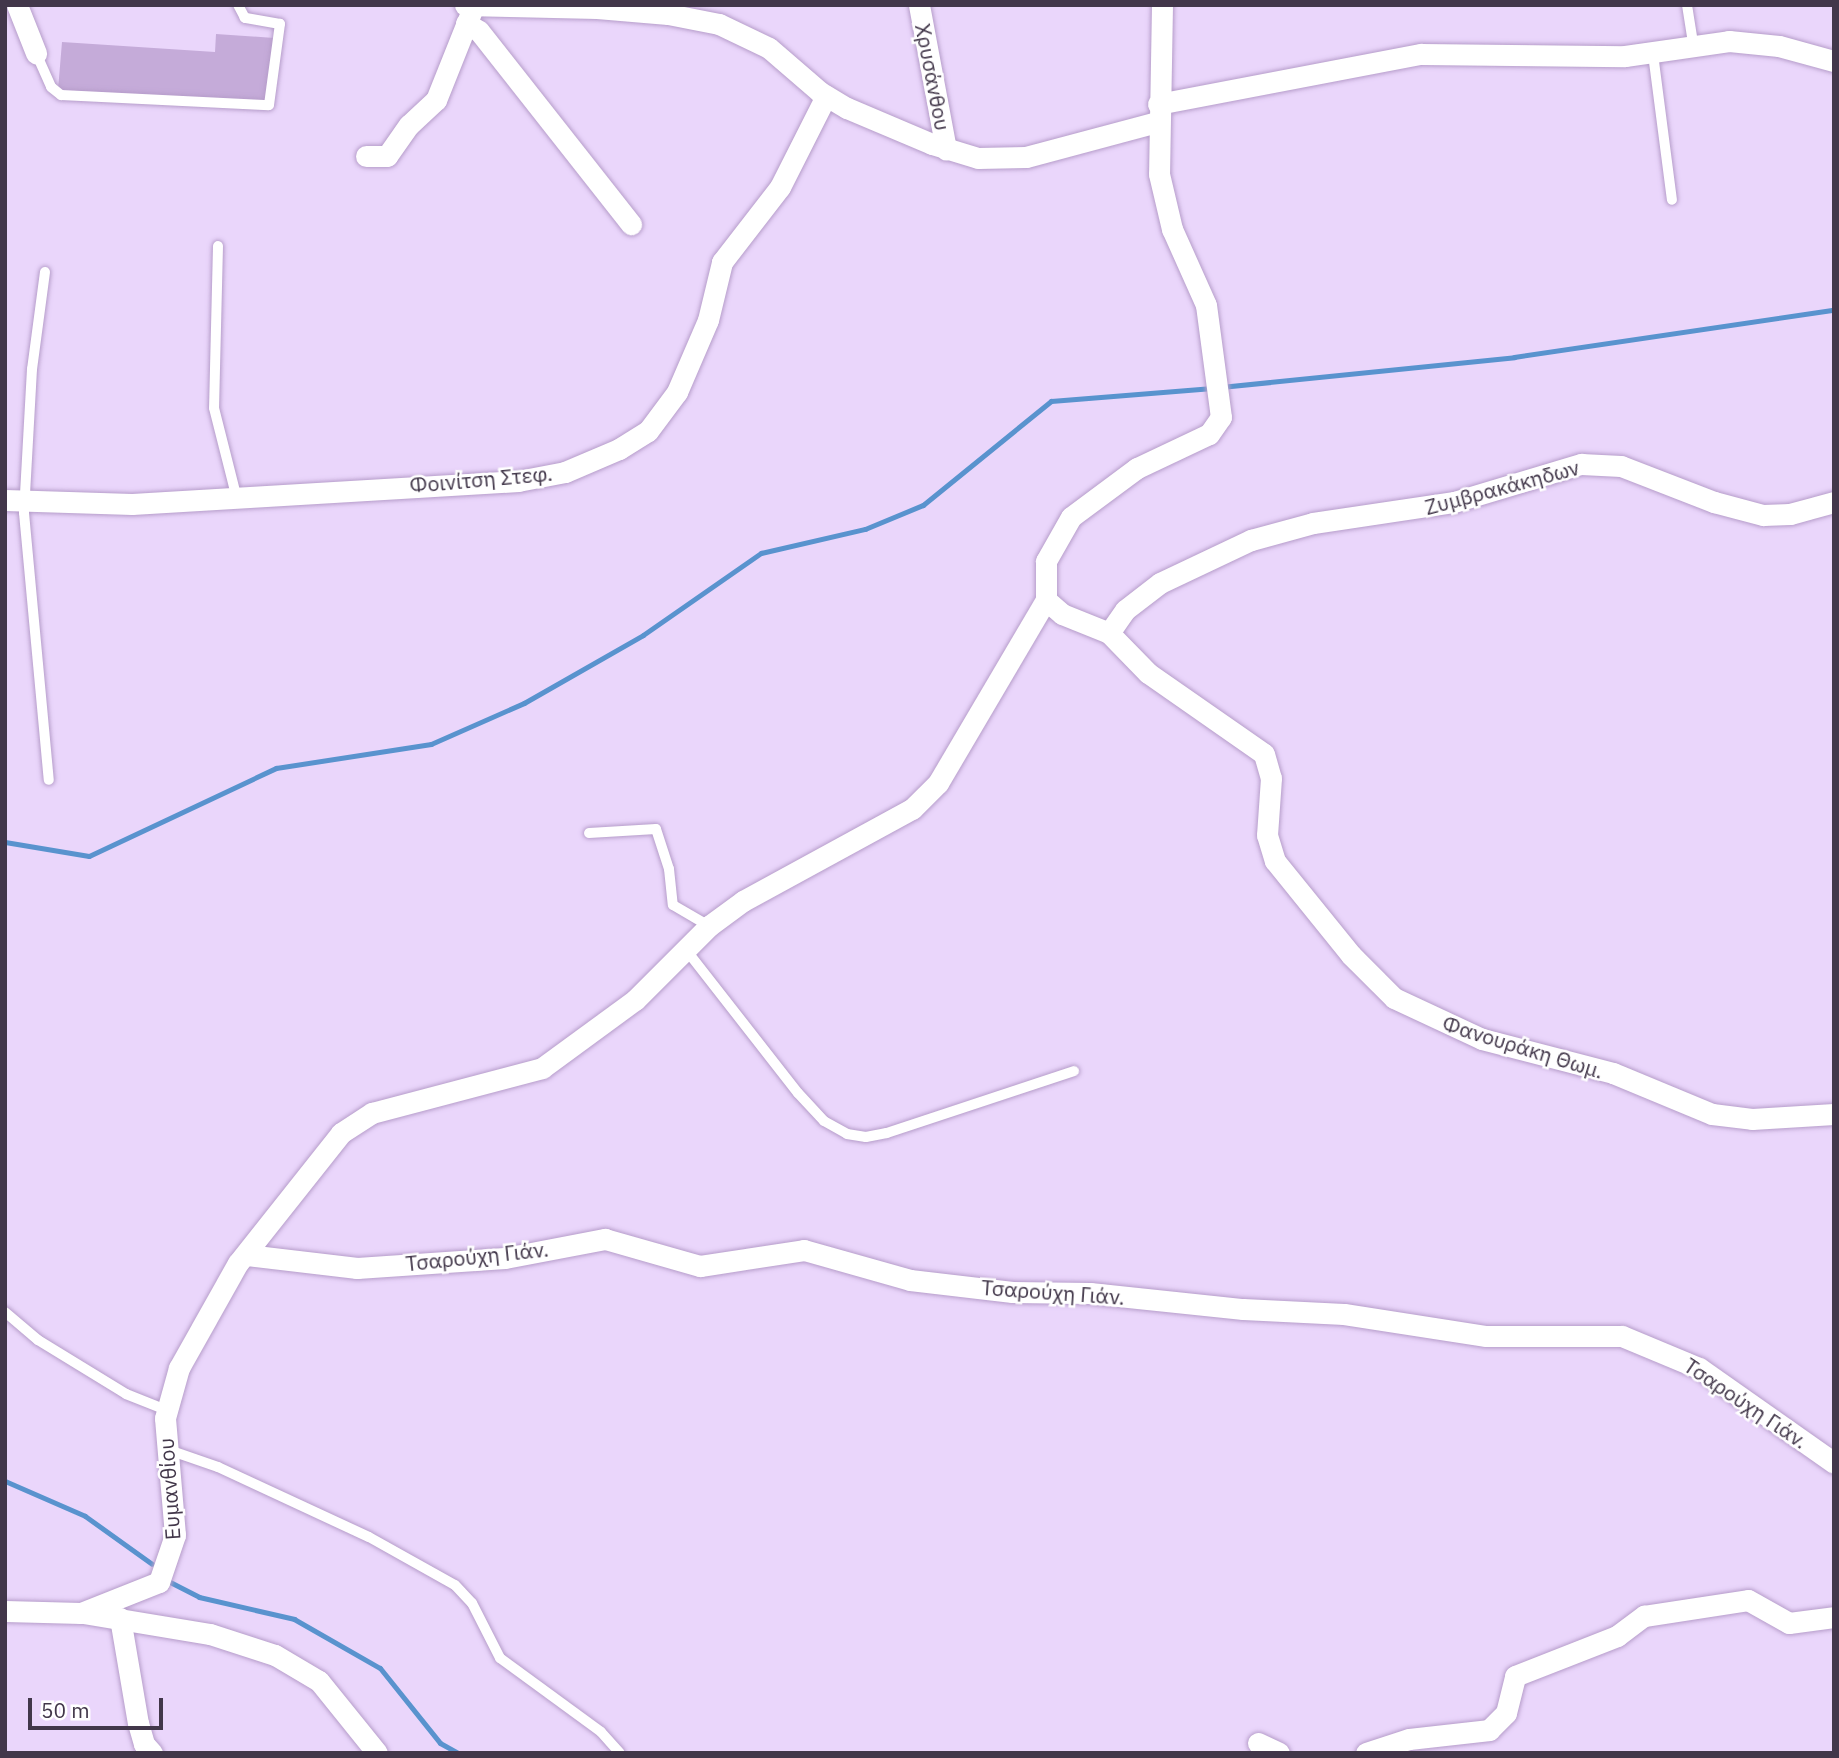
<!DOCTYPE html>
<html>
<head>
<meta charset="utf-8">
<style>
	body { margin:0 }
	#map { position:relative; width:1839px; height:1758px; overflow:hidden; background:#ead6fb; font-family:"IBM Plex Sans",sans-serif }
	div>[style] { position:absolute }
	.stream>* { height:5px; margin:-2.5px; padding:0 2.5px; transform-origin:2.5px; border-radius:2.5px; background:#5993ce }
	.building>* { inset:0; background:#c5abd9 }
	.roads { filter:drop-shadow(0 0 2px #b69dca) drop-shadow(0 0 2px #b69dca) }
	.lane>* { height:10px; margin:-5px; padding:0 5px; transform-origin:5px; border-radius:5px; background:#fff }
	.street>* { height:21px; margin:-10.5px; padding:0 10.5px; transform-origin:10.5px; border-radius:10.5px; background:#fff }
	span { translate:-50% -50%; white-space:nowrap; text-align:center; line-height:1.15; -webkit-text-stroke:5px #fff; paint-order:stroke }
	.street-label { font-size:21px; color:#42374a }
	.frame { position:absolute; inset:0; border:7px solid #42374a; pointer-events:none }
	.scale { position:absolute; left:28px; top:1698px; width:135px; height:32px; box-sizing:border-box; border:4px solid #42374a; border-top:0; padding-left:9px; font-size:21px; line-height:24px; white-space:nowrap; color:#42374a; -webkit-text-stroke:5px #fff; paint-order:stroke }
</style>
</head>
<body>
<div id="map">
	<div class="stream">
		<i style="left:1221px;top:387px;width:295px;rotate:-5.8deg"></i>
		<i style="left:1514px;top:357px;width:323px;rotate:-8.4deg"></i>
		<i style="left:5px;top:842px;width:85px;rotate:9.5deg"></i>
		<i style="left:89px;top:856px;width:207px;rotate:-25.2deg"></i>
		<i style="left:276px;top:768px;width:157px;rotate:-8.8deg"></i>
		<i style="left:431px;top:744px;width:102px;rotate:-23.8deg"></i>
		<i style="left:524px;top:703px;width:137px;rotate:-29.7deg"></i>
		<i style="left:643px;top:635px;width:144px;rotate:-34.8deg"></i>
		<i style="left:761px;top:553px;width:107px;rotate:-13deg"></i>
		<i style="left:865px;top:529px;width:63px;rotate:-22.5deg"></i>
		<i style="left:923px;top:505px;width:165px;rotate:-39.1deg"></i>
		<i style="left:1051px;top:401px;width:162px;rotate:-4.6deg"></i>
		<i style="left:5px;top:1481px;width:87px;rotate:23.6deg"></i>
		<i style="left:85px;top:1516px;width:82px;rotate:35.6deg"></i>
		<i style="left:170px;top:1582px;width:33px;rotate:27deg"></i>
		<i style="left:199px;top:1597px;width:98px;rotate:13deg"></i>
		<i style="left:294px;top:1619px;width:99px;rotate:29.7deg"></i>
		<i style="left:380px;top:1668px;width:96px;rotate:51.3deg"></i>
		<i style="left:440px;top:1743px;width:21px;rotate:29deg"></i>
		<i style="left:560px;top:1753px;width:1px"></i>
	</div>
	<div class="building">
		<i style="clip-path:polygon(216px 34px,274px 38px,267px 101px,58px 90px,62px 42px,215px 52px)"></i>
	</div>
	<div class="roads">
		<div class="lane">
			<i style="left:1687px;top:5px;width:38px;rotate:81deg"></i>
			<i style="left:36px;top:53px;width:37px;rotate:66deg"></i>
			<i style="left:51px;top:87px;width:13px;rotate:39deg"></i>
			<i style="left:61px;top:95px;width:208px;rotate:2.8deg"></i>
			<i style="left:269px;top:105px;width:82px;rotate:-82.3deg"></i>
			<i style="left:280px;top:24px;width:36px;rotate:-170deg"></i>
			<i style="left:245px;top:18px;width:15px;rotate:-118deg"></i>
			<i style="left:1653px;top:54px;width:147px;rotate:82.6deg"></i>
			<i style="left:218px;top:246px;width:162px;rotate:91.4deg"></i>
			<i style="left:214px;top:408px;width:94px;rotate:75.8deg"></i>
			<i style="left:45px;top:272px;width:98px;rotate:97.6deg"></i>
			<i style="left:32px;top:369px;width:144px;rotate:93.2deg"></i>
			<i style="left:24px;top:513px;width:268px;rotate:84.7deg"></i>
			<i style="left:589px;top:833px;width:67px;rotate:-3.4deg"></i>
			<i style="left:656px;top:829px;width:42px;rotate:72deg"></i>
			<i style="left:669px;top:869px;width:36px;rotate:84deg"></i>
			<i style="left:673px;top:905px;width:42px;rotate:30.3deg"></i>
			<i style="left:687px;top:951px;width:180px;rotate:52deg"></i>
			<i style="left:798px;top:1093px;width:38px;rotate:47deg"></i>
			<i style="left:824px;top:1121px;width:26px;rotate:29deg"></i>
			<i style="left:847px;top:1134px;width:19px;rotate:9deg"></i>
			<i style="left:866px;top:1137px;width:21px;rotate:-11deg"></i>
			<i style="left:887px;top:1133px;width:197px;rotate:-18.3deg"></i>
			<i style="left:5px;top:1312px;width:43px;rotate:40.3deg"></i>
			<i style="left:38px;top:1340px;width:103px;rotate:31.5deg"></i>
			<i style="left:126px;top:1394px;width:43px;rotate:21.8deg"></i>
			<i style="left:166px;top:1449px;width:55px;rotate:19.1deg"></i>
			<i style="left:218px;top:1467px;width:166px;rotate:24.9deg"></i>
			<i style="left:369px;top:1537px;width:98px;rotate:29.2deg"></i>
			<i style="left:455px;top:1585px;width:25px;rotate:47deg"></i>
			<i style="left:472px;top:1603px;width:62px;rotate:63deg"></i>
			<i style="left:500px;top:1658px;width:125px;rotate:36.2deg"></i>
			<i style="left:601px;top:1732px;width:28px;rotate:48deg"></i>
		</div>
		<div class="street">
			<i style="left:17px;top:5px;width:52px;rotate:68.4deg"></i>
			<i style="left:465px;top:5px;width:132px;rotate:1.3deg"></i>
			<i style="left:597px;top:8px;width:71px;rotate:4.8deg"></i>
			<i style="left:668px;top:14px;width:52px;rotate:11.1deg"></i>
			<i style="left:719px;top:24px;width:55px;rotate:25.6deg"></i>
			<i style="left:769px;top:48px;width:67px;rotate:40.8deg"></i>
			<i style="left:820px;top:92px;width:31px;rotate:31deg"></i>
			<i style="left:847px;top:108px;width:92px;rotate:23deg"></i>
			<i style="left:932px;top:144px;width:48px;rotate:16.9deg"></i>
			<i style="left:978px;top:158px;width:48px;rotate:-1.2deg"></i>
			<i style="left:1026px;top:157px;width:136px;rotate:-15deg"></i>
			<i style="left:919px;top:5px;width:147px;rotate:79.4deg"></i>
			<i style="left:1162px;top:5px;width:169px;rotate:91deg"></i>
			<i style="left:1159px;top:174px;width:57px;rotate:76.7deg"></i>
			<i style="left:1172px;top:229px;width:83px;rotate:65.9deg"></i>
			<i style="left:1206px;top:305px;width:113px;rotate:82.4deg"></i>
			<i style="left:1221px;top:417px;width:21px;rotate:125deg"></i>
			<i style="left:1209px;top:434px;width:80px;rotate:154.7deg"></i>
			<i style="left:1137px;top:468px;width:82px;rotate:143.4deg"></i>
			<i style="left:1071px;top:517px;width:51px;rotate:119.6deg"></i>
			<i style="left:1046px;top:561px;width:39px;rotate:90deg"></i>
			<i style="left:1046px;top:600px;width:21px;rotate:41deg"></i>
			<i style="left:1062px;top:614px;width:51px;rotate:22deg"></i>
			<i style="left:1109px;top:633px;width:56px;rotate:45.7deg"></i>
			<i style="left:1148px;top:673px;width:141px;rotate:34.9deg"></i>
			<i style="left:1264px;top:754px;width:25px;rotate:74deg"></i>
			<i style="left:1271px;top:778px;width:57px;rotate:94deg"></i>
			<i style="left:1267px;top:835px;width:27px;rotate:73deg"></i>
			<i style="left:1275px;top:861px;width:121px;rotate:51deg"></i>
			<i style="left:1351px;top:955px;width:61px;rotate:45deg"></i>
			<i style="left:1394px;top:998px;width:97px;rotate:25deg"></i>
			<i style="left:1482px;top:1039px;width:135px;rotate:14.5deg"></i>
			<i style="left:1613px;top:1073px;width:107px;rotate:22.5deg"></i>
			<i style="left:1712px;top:1114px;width:40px;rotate:7.1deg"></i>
			<i style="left:1752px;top:1119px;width:82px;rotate:-3.5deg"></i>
			<i style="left:466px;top:23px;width:15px;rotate:32deg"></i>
			<i style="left:479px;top:31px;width:246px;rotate:51.8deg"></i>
			<i style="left:1158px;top:104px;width:268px;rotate:-10.8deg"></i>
			<i style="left:1421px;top:54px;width:204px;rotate:0.6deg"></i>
			<i style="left:1625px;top:56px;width:105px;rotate:-8.2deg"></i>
			<i style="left:1729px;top:41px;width:50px;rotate:5.7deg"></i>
			<i style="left:1779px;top:46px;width:57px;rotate:15.3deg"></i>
			<i style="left:366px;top:156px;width:21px"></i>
			<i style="left:387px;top:156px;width:38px;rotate:-55deg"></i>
			<i style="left:409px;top:125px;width:37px;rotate:-43deg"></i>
			<i style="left:436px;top:100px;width:97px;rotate:-68.2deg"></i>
			<i style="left:5px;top:500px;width:127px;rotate:1.8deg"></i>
			<i style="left:132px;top:504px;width:387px;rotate:-3.4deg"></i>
			<i style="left:518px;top:481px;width:48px;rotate:-10.8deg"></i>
			<i style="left:565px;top:472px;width:59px;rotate:-23.1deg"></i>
			<i style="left:619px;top:449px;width:34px;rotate:-32deg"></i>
			<i style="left:648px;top:431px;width:49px;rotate:-53.4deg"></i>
			<i style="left:677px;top:392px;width:78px;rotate:-66.7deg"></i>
			<i style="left:708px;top:320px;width:60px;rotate:-76.4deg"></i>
			<i style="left:722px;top:262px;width:95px;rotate:-52.3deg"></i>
			<i style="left:780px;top:187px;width:102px;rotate:-63.2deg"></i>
			<i style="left:1109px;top:633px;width:28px;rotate:-55deg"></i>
			<i style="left:1125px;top:610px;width:44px;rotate:-37.6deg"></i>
			<i style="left:1160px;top:583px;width:101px;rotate:-25.3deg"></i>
			<i style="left:1251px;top:540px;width:64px;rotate:-15.3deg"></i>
			<i style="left:1313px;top:523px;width:143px;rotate:-8.5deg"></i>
			<i style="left:1454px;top:502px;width:133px;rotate:-16.7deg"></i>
			<i style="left:1581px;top:464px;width:40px;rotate:2.9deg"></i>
			<i style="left:1621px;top:466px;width:100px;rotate:21.2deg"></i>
			<i style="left:1714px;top:502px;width:51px;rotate:14.9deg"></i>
			<i style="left:1763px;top:515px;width:27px;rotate:-2deg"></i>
			<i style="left:1790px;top:514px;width:46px;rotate:-15.3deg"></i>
			<i style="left:247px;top:1255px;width:111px;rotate:6.7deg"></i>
			<i style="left:357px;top:1268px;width:148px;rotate:-3.9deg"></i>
			<i style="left:505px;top:1258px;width:102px;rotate:-10.8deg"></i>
			<i style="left:605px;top:1239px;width:99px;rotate:15.9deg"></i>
			<i style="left:700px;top:1266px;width:105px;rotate:-8.7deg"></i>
			<i style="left:804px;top:1250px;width:110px;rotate:15.8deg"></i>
			<i style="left:910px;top:1280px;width:103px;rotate:6.7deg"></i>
			<i style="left:1012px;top:1292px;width:78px;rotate:0.7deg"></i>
			<i style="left:1090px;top:1293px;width:154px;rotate:6deg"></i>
			<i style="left:1243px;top:1309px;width:101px;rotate:2.8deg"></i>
			<i style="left:1344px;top:1314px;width:144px;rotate:8.8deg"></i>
			<i style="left:1486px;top:1336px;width:136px"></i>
			<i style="left:1622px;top:1336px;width:83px;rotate:22.6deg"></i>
			<i style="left:1699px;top:1368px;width:165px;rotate:35.1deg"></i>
			<i style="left:5px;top:1611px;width:76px;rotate:1.5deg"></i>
			<i style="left:81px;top:1613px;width:84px;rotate:-21.7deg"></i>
			<i style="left:159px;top:1582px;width:50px;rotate:-71.2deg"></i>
			<i style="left:175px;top:1535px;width:117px;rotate:-94.9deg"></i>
			<i style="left:165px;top:1418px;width:52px;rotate:-74.4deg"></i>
			<i style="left:179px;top:1368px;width:120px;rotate:-60.7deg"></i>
			<i style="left:238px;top:1263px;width:166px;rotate:-51.6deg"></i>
			<i style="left:341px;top:1133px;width:37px;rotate:-33deg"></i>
			<i style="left:372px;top:1113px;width:176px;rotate:-14.8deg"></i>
			<i style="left:542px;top:1068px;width:115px;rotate:-36.2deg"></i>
			<i style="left:635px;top:1000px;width:105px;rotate:-45deg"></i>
			<i style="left:709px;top:926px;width:42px;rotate:-36.3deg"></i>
			<i style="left:743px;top:901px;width:192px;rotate:-28.6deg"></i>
			<i style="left:912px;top:809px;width:37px;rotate:-45deg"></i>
			<i style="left:938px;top:783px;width:212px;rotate:-59.5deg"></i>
			<i style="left:83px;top:1613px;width:129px;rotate:9.4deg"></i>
			<i style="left:210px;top:1634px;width:68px;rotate:17.9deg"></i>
			<i style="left:275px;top:1655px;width:51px;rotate:30.6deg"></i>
			<i style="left:319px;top:1681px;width:92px;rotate:51.1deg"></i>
			<i style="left:120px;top:1618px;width:107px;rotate:80.3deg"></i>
			<i style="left:138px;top:1723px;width:22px;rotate:74deg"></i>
			<i style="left:144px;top:1744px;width:12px;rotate:48deg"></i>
			<i style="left:1258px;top:1743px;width:23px;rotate:25deg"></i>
			<i style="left:1366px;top:1753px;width:45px;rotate:-18deg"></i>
			<i style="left:1409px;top:1739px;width:81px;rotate:-6.4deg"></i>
			<i style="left:1489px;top:1730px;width:24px;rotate:-45deg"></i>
			<i style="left:1506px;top:1713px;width:38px;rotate:-76deg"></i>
			<i style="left:1515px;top:1676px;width:110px;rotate:-21.4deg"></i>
			<i style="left:1617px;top:1636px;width:34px;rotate:-37deg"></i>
			<i style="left:1644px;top:1616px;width:105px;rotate:-8.7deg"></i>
			<i style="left:1748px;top:1600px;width:47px;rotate:29.3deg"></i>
			<i style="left:1789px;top:1623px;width:45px;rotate:-7.6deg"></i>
		</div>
	</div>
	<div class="street-label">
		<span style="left:933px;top:77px;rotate:79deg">Χρυσάνθου</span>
		<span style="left:481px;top:479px;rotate:-5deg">Φοινίτση Στεφ.</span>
		<span style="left:1502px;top:487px;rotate:-15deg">Ζυμβρακάκηδων</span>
		<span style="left:1523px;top:1047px;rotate:17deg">Φανουράκη Θωμ.</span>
		<span style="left:477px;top:1256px;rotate:-6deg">Τσαρούχη Γιάν.</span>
		<span style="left:1053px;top:1292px;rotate:4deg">Τσαρούχη Γιάν.</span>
		<span style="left:1746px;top:1403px;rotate:34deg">Τσαρούχη Γιάν.</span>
		<span style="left:169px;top:1489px;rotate:-94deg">Ευμανθίου</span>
	</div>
	<div class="frame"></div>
	<div class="scale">50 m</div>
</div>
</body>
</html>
